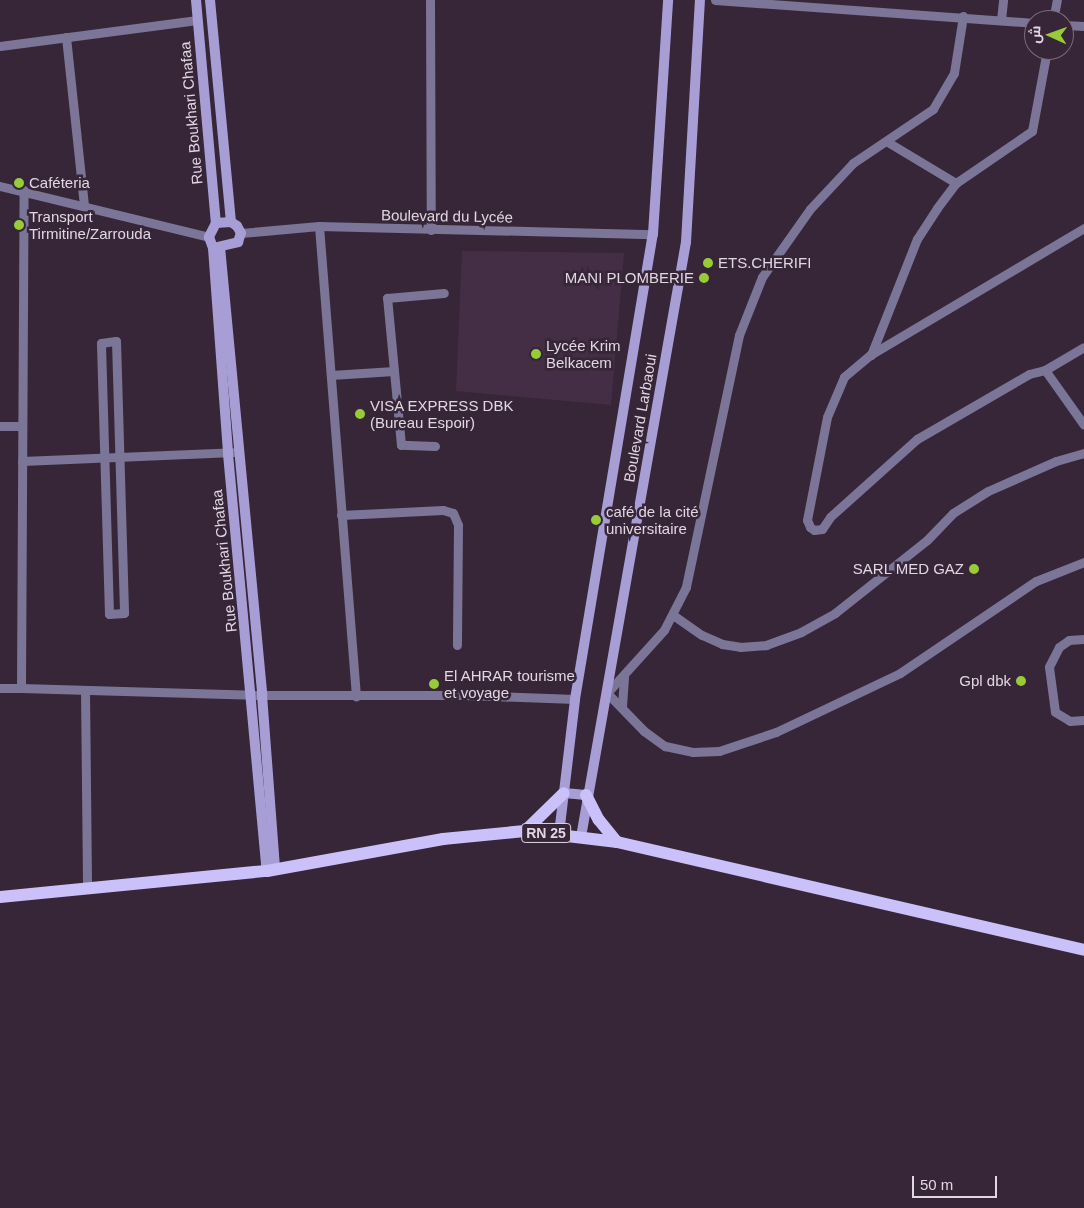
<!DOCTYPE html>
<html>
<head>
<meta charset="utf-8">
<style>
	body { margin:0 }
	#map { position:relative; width:1084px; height:1208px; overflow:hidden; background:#372638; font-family:Helvetica,Cairo,sans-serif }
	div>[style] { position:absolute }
	.built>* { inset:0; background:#442e45 }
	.minor>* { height:9px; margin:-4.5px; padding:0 4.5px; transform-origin:4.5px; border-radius:4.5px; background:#7b7598 }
	.secondary>* { height:10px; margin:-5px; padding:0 5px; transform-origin:5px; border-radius:5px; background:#a89ed6 }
	.primary>* { height:12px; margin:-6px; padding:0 6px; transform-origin:6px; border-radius:6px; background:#cac0fa }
	.dots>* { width:14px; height:14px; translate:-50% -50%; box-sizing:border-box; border:2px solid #372638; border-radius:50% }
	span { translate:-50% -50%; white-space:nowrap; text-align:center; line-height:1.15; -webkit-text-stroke:5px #372638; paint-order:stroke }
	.shield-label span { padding:1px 4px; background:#372638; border:1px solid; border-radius:4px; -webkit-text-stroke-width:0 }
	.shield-label { font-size:14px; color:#e1d6e2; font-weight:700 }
	.street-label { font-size:15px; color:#e1d6e2 }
	.poi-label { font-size:15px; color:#e1d6e2 }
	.left { translate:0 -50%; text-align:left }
	.right { translate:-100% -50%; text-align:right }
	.north { position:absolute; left:1024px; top:10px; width:50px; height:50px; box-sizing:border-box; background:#372638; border:1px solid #7b6c7c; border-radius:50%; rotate:272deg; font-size:14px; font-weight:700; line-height:20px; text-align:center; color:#e1d6e2 }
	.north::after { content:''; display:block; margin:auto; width:18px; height:22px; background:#97cc38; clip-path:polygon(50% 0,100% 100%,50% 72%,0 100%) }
	.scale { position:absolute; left:912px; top:1176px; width:85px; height:22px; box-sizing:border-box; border:2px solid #e1d6e2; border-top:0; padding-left:6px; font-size:15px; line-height:18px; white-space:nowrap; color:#e1d6e2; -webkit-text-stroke:4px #372638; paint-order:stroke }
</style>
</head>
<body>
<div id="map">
	<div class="built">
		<i style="clip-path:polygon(462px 251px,624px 253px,611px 405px,456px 391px)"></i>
	</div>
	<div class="minor">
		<i style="left:430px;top:0;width:230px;rotate:89.8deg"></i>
		<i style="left:715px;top:0;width:320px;rotate:4.1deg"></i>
		<i style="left:963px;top:16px;width:58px;rotate:99deg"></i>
		<i style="left:954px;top:73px;width:42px;rotate:120.3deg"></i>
		<i style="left:933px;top:109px;width:97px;rotate:146deg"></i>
		<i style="left:853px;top:163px;width:63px;rotate:133.1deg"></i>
		<i style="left:810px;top:209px;width:83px;rotate:125.2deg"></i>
		<i style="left:762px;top:277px;width:62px;rotate:111.6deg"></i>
		<i style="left:739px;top:335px;width:258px;rotate:101.9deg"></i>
		<i style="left:686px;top:587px;width:48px;rotate:117.1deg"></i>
		<i style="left:664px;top:630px;width:85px;rotate:132.1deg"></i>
		<i style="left:607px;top:693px;width:53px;rotate:45.8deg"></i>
		<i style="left:644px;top:731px;width:26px;rotate:36deg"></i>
		<i style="left:665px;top:746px;width:29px;rotate:12deg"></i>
		<i style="left:693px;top:752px;width:26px;rotate:-2deg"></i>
		<i style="left:719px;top:751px;width:60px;rotate:-18.4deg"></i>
		<i style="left:776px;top:732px;width:137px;rotate:-25.4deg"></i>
		<i style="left:900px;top:673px;width:164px;rotate:-34.1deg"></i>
		<i style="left:1036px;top:581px;width:52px;rotate:-21.6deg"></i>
		<i style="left:1001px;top:20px;width:20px;rotate:-84deg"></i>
		<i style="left:1053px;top:20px;width:20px;rotate:-79deg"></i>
		<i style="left:1064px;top:25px;width:20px;rotate:3deg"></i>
		<i style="left:66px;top:37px;width:169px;rotate:83.9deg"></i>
		<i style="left:0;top:46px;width:199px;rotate:-7.5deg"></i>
		<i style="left:886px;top:141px;width:82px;rotate:31deg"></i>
		<i style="left:0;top:186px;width:215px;rotate:13.7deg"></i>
		<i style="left:319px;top:226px;width:472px;rotate:85.5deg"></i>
		<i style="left:1084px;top:228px;width:249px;rotate:149.3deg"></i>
		<i style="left:870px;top:355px;width:34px;rotate:140deg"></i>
		<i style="left:844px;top:377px;width:43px;rotate:113deg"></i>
		<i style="left:827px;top:417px;width:105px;rotate:101deg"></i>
		<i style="left:807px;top:520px;width:8px;rotate:67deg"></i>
		<i style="left:810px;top:527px;width:5px;rotate:37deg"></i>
		<i style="left:814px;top:530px;width:8px;rotate:-7deg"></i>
		<i style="left:822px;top:529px;width:14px;rotate:-56deg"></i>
		<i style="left:830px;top:517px;width:117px;rotate:-41.9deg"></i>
		<i style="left:917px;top:439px;width:129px;rotate:-30.1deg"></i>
		<i style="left:1029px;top:374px;width:16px;rotate:-14deg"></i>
		<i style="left:1045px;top:370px;width:45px;rotate:-30.5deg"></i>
		<i style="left:241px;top:233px;width:78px;rotate:-5.1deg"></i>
		<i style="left:319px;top:226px;width:334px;rotate:1.4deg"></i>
		<i style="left:116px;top:341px;width:272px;rotate:88.3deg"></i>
		<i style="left:124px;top:613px;width:15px;rotate:176deg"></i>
		<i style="left:109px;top:614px;width:271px;rotate:-91.7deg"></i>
		<i style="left:101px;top:343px;width:15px;rotate:-8deg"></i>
		<i style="left:871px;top:355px;width:125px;rotate:-68.4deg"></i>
		<i style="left:917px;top:239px;width:37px;rotate:-57deg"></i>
		<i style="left:937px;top:208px;width:31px;rotate:-53deg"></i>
		<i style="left:956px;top:183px;width:92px;rotate:-34.4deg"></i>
		<i style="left:1032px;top:131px;width:82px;rotate:-79.5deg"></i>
		<i style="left:1045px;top:370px;width:67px;rotate:54.7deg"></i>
		<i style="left:331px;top:375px;width:63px;rotate:-3.6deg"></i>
		<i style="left:0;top:426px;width:22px"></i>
		<i style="left:435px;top:446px;width:34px;rotate:-178deg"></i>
		<i style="left:401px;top:445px;width:148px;rotate:-95.4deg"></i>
		<i style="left:387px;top:298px;width:57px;rotate:-5deg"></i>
		<i style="left:22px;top:461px;width:212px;rotate:-2.4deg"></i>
		<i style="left:341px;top:515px;width:102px;rotate:-2.8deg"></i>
		<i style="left:443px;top:510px;width:10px;rotate:17deg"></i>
		<i style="left:453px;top:513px;width:13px;rotate:67deg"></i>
		<i style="left:458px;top:525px;width:120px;rotate:90.5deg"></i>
		<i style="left:673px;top:615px;width:35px;rotate:35deg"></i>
		<i style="left:702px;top:635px;width:22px;rotate:24deg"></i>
		<i style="left:722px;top:644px;width:18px;rotate:9deg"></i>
		<i style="left:740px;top:647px;width:26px;rotate:-4deg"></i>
		<i style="left:766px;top:645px;width:37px;rotate:-20deg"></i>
		<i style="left:801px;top:632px;width:39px;rotate:-29deg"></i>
		<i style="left:835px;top:613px;width:117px;rotate:-38.4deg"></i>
		<i style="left:927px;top:540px;width:37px;rotate:-46deg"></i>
		<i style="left:953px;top:513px;width:41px;rotate:-32.2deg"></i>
		<i style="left:988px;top:491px;width:74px;rotate:-23.8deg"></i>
		<i style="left:1056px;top:461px;width:29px;rotate:-16deg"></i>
		<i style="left:1084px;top:639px;width:15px;rotate:176deg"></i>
		<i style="left:1069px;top:640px;width:12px;rotate:145deg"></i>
		<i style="left:1059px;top:647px;width:22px;rotate:117deg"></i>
		<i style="left:1049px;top:667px;width:45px;rotate:82.4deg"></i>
		<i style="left:1055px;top:712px;width:17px;rotate:31deg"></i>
		<i style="left:1070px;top:721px;width:14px;rotate:-4deg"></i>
		<i style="left:0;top:688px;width:21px"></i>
		<i style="left:21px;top:688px;width:498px;rotate:-89.7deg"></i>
		<i style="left:21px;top:688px;width:231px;rotate:1.7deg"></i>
		<i style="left:252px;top:695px;width:212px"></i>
		<i style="left:464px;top:695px;width:111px;rotate:2.1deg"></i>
		<i style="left:85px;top:690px;width:198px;rotate:89.4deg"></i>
		<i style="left:622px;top:706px;width:30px;rotate:-86deg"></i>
	</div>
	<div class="secondary">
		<i style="left:196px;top:0;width:224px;rotate:84.9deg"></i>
		<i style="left:210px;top:0;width:223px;rotate:84.6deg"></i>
		<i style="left:220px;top:247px;width:450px;rotate:84.6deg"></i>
		<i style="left:262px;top:695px;width:173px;rotate:85.7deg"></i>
		<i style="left:213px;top:248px;width:26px;rotate:-13deg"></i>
		<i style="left:238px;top:242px;width:9px;rotate:-72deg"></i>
		<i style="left:241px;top:233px;width:8px;rotate:-120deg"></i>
		<i style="left:237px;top:226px;width:7px;rotate:-146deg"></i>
		<i style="left:231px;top:222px;width:15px;rotate:176deg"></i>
		<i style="left:216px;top:223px;width:16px;rotate:117deg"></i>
		<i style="left:209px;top:237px;width:12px;rotate:70deg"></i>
		<i style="left:213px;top:248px;width:207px;rotate:85.8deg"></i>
		<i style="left:228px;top:454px;width:419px;rotate:84.7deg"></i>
		<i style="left:564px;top:793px;width:22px;rotate:5deg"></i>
		<i style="left:559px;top:834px;width:136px;rotate:-83.2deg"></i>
		<i style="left:575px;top:699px;width:471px;rotate:-80.5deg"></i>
		<i style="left:653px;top:234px;width:234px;rotate:-86.3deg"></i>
		<i style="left:581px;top:837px;width:604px;rotate:-79.99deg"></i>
		<i style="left:686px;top:242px;width:242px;rotate:-86.7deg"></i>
	</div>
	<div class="primary">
		<i style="left:586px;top:795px;width:28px;rotate:63deg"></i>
		<i style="left:599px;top:820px;width:28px;rotate:51deg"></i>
		<i style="left:525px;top:831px;width:54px;rotate:-44.3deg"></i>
		<i style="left:0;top:897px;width:268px;rotate:-5.6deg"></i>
		<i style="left:267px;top:871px;width:179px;rotate:-10.3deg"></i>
		<i style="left:443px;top:839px;width:82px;rotate:-5.6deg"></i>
		<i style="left:525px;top:831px;width:93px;rotate:6.8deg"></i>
		<i style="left:617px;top:842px;width:479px;rotate:13deg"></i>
	</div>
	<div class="dots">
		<i style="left:19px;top:183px;background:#97cc38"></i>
		<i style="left:19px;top:225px;background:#97cc38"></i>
		<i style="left:708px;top:263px;background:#97cc38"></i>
		<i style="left:704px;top:278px;background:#97cc38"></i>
		<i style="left:536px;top:354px;background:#97cc38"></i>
		<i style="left:360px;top:414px;background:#97cc38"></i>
		<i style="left:596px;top:520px;background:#97cc38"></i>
		<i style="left:974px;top:569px;background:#97cc38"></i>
		<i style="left:1021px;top:681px;background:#97cc38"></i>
		<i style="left:434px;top:684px;background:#97cc38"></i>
	</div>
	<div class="shield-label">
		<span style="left:546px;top:833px">RN 25</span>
	</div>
	<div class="street-label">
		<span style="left:191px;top:113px;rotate:-95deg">Rue Boukhari Chafaa</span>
		<span style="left:447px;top:216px;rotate:1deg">Boulevard du Lycée</span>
		<span style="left:640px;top:418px;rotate:-80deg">Boulevard Larbaoui</span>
		<span style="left:224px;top:561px;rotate:-96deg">Rue Boukhari Chafaa</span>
	</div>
	<div class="poi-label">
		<span class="left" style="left:29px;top:183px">Caféteria</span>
		<span class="left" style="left:29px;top:225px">Transport<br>Tirmitine/Zarrouda</span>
		<span class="left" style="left:718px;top:263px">ETS.CHERIFI</span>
		<span class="right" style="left:694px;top:278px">MANI PLOMBERIE</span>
		<span class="left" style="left:546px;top:354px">Lycée Krim<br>Belkacem</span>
		<span class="left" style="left:370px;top:414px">VISA EXPRESS DBK<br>(Bureau Espoir)</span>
		<span class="left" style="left:606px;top:520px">café de la cité<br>universitaire</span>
		<span class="right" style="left:964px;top:569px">SARL MED GAZ</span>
		<span class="left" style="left:444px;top:684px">El AHRAR tourisme<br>et voyage</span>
		<span class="right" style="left:1011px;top:681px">Gpl dbk</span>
	</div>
	<div class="north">ش</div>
	<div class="scale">50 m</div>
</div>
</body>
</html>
